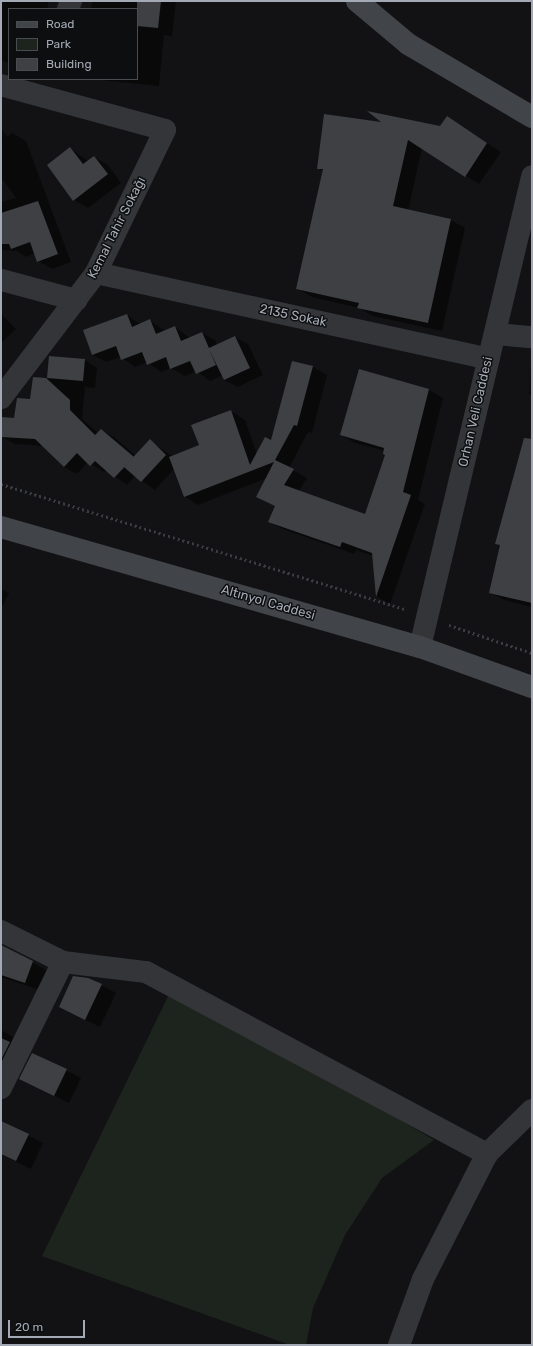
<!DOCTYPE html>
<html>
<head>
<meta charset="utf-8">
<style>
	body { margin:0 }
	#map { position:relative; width:533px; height:1346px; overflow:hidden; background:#121214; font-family:Rubik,sans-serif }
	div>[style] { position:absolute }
	.green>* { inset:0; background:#1d241d }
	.shadow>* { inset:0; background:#0007 }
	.building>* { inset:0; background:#3e4044 }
	.path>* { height:2.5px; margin-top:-1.25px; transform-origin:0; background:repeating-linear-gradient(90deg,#393c40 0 2px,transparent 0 5px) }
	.street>* { height:22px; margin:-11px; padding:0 11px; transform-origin:11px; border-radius:11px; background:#333539 }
	.secondary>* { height:22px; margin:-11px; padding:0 11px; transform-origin:11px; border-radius:11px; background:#414449 }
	span { translate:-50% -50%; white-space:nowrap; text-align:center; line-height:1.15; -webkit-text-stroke:3px #0d0e0f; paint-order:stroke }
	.street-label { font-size:13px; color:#a4aab5 }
	.frame { position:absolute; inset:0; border:2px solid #a4aab5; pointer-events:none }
	.legend { position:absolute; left:8px; top:8px; width:130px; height:72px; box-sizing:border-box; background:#0d0e0f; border:1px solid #494c51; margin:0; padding:5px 7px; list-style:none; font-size:12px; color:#a4aab5 }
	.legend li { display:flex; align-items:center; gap:8px; height:20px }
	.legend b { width:20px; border:1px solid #494c51 }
	.scale { position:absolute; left:8px; top:1320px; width:77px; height:18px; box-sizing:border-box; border:2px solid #a4aab5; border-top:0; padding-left:5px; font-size:12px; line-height:14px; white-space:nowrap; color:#a4aab5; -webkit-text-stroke:3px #0d0e0f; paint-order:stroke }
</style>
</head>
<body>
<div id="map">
	<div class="green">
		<i style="clip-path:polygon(173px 986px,434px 1140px,382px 1178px,345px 1235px,313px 1308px,306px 1345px,290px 1345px,42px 1256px)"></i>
	</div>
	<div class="shadow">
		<i style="clip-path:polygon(1px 1px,49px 1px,47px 9px,9px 9px,9px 63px,1px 60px)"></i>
		<i style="clip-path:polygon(92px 1px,176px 1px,172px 36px,164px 35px,159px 86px,90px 79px,137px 79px,137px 9px,91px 9px)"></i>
		<i style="clip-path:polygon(385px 123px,441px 128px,461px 126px,501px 152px,479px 184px,422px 148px,408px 211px,451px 220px,465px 228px,442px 331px,373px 316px,359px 308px,312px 297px,298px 289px,324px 171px,318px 168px)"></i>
		<i style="clip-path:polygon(1px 128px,7px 137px,12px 133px,26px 141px,71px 262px,52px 269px,38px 261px,35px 253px,26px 257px,17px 251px,1px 250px,1px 202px,16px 198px,1px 177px)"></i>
		<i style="clip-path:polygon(70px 148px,88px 161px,94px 157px,108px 165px,121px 183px,88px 208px,74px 200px)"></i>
		<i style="clip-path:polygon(1px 314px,16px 329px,1px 343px)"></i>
		<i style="clip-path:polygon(127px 315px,141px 325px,150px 321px,165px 331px,175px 327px,190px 338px,202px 333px,215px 340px,217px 345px,235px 337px,248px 344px,263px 375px,238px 387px,224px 380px,223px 375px,210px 381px,196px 371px,185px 376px,171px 368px,161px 372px,147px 362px,135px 367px,121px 357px,106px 362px,93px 355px)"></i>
		<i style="clip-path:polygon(50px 357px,85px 360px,97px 368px,95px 388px,85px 387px,82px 419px,98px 433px,101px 430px,114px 437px,136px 456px,150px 441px,172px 456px,200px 445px,231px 411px,245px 420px,257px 454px,272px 441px,293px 362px,313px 367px,327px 375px,312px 433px,308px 432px,289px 468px,307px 478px,299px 491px,365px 515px,386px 455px,385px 451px,355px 443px,341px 435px,429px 390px,443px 398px,418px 500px,425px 504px,390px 604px,377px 597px,373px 556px,356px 550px,354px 554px,283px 529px,269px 521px,276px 506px,267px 478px,198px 505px,184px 496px,174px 469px,155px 490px,135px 476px,127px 485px,106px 470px,104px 472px,88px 462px,77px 474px,64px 467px,43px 446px,15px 444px,2px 437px,31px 400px,34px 378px,48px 379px)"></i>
		<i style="clip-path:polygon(531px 362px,532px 362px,532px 396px,529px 394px)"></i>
		<i style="clip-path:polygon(532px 462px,532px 607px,504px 600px,490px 592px,501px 546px,496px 543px)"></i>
		<i style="clip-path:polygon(1px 589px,9px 593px,1px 609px)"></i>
		<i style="clip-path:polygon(1px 946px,46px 970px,39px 990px,1px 977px)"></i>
		<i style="clip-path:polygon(101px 985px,116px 993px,100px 1027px,60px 1007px)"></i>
		<i style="clip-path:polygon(1px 1030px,20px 1041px,14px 1069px,1px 1062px)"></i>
		<i style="clip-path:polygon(33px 1054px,81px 1078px,69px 1103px,21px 1079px)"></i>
		<i style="clip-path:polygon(1px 1122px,43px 1143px,31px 1169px,1px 1154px)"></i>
	</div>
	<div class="building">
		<i style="clip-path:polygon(137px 1px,161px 1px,158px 28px,137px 26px)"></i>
		<i style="clip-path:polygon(367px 111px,440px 126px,447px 116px,487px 143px,465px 177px,408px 140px,393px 206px,451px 219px,428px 323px,357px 308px,359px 303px,296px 289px,323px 169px,317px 169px,324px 114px,381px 122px)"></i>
		<i style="clip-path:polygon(70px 147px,83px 164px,94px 156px,108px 174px,73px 201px,47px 165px)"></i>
		<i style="clip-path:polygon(38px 201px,58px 254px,37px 262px,30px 242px,11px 249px,9px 244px,1px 244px,1px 213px)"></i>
		<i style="clip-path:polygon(127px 314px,132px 327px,150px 319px,156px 334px,175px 326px,181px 341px,202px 332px,209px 348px,235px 336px,250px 368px,224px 380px,209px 349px,216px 365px,196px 374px,190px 361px,170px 369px,166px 357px,147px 365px,142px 352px,121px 360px,116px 346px,92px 355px,83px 330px)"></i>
		<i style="clip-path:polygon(49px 356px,85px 359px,83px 381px,47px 378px)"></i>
		<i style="clip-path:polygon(292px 361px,313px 366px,297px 426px,294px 425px,275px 460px,294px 469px,284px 485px,365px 514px,385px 455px,383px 454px,384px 448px,340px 435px,359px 369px,429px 389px,403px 492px,411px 495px,376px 597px,372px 553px,342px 542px,340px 547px,268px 522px,275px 506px,256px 497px,274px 462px,184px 497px,169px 457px,199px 445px,191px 425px,231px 410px,250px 465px,265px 437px,271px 440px)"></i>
		<i style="clip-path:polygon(33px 377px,46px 378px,70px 400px,70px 410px,95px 435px,101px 429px,134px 457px,114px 478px,95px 461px,90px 466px,77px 453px,64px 467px,35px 439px,1px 437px,2px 417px,14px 418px,17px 398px,30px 399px)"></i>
		<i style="clip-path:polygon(524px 438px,532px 439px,532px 603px,489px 593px,500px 545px,495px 544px)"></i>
		<i style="clip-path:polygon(150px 439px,166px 455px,141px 482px,124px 467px)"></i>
		<i style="clip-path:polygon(1px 945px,33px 961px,25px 983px,1px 975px)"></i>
		<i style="clip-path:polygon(73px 976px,88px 978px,102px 984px,85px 1020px,59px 1007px)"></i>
		<i style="clip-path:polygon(1px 1038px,10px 1042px,1px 1060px)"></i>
		<i style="clip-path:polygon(32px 1053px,67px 1069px,54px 1096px,19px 1079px)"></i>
		<i style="clip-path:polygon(1px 1121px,29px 1134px,16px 1161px,1px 1154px)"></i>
	</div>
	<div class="path">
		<i style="left:1px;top:484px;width:423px;rotate:17.2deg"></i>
		<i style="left:449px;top:625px;width:88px;rotate:18.6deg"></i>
	</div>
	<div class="street">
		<i style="left:68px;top:9px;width:9px;rotate:-69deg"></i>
		<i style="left:1px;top:85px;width:170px;rotate:15.3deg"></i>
		<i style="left:165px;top:130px;width:159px;rotate:115.8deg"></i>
		<i style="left:96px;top:273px;width:157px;rotate:127.2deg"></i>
		<i style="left:96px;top:273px;width:402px;rotate:12.3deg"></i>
		<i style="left:1px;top:280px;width:78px;rotate:14.9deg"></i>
		<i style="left:495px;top:334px;width:37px;rotate:5deg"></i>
		<i style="left:420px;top:647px;width:484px;rotate:-76.6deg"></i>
		<i style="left:1px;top:931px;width:69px;rotate:26.6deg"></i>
		<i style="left:63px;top:962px;width:84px;rotate:6.9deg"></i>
		<i style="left:146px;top:972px;width:387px;rotate:28.1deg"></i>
		<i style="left:487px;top:1154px;width:63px;rotate:-44.4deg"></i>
		<i style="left:1px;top:1088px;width:140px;rotate:-63.8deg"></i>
		<i style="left:399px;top:1345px;width:70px;rotate:-70deg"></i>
		<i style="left:423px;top:1279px;width:140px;rotate:-62.9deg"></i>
	</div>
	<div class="secondary">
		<i style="left:357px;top:1px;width:67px;rotate:40.1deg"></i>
		<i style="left:408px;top:44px;width:144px;rotate:30.5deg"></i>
		<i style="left:1px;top:527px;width:436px;rotate:16deg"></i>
		<i style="left:420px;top:647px;width:119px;rotate:19.7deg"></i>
	</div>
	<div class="street-label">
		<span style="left:117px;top:228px;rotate:-63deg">Kemal Tahir Sokağı</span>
		<span style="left:293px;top:316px;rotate:12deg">2135 Sokak</span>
		<span style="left:476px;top:412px;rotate:-77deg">Orhan Veli Caddesi</span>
		<span style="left:268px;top:603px;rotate:16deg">Altınyol Caddesi</span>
	</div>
	<div class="frame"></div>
	<ul class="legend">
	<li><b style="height:5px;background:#414449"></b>Road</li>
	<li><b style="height:11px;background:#1d241d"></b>Park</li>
	<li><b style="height:11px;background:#3e4044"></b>Building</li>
	</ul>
	<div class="scale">20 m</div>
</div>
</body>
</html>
